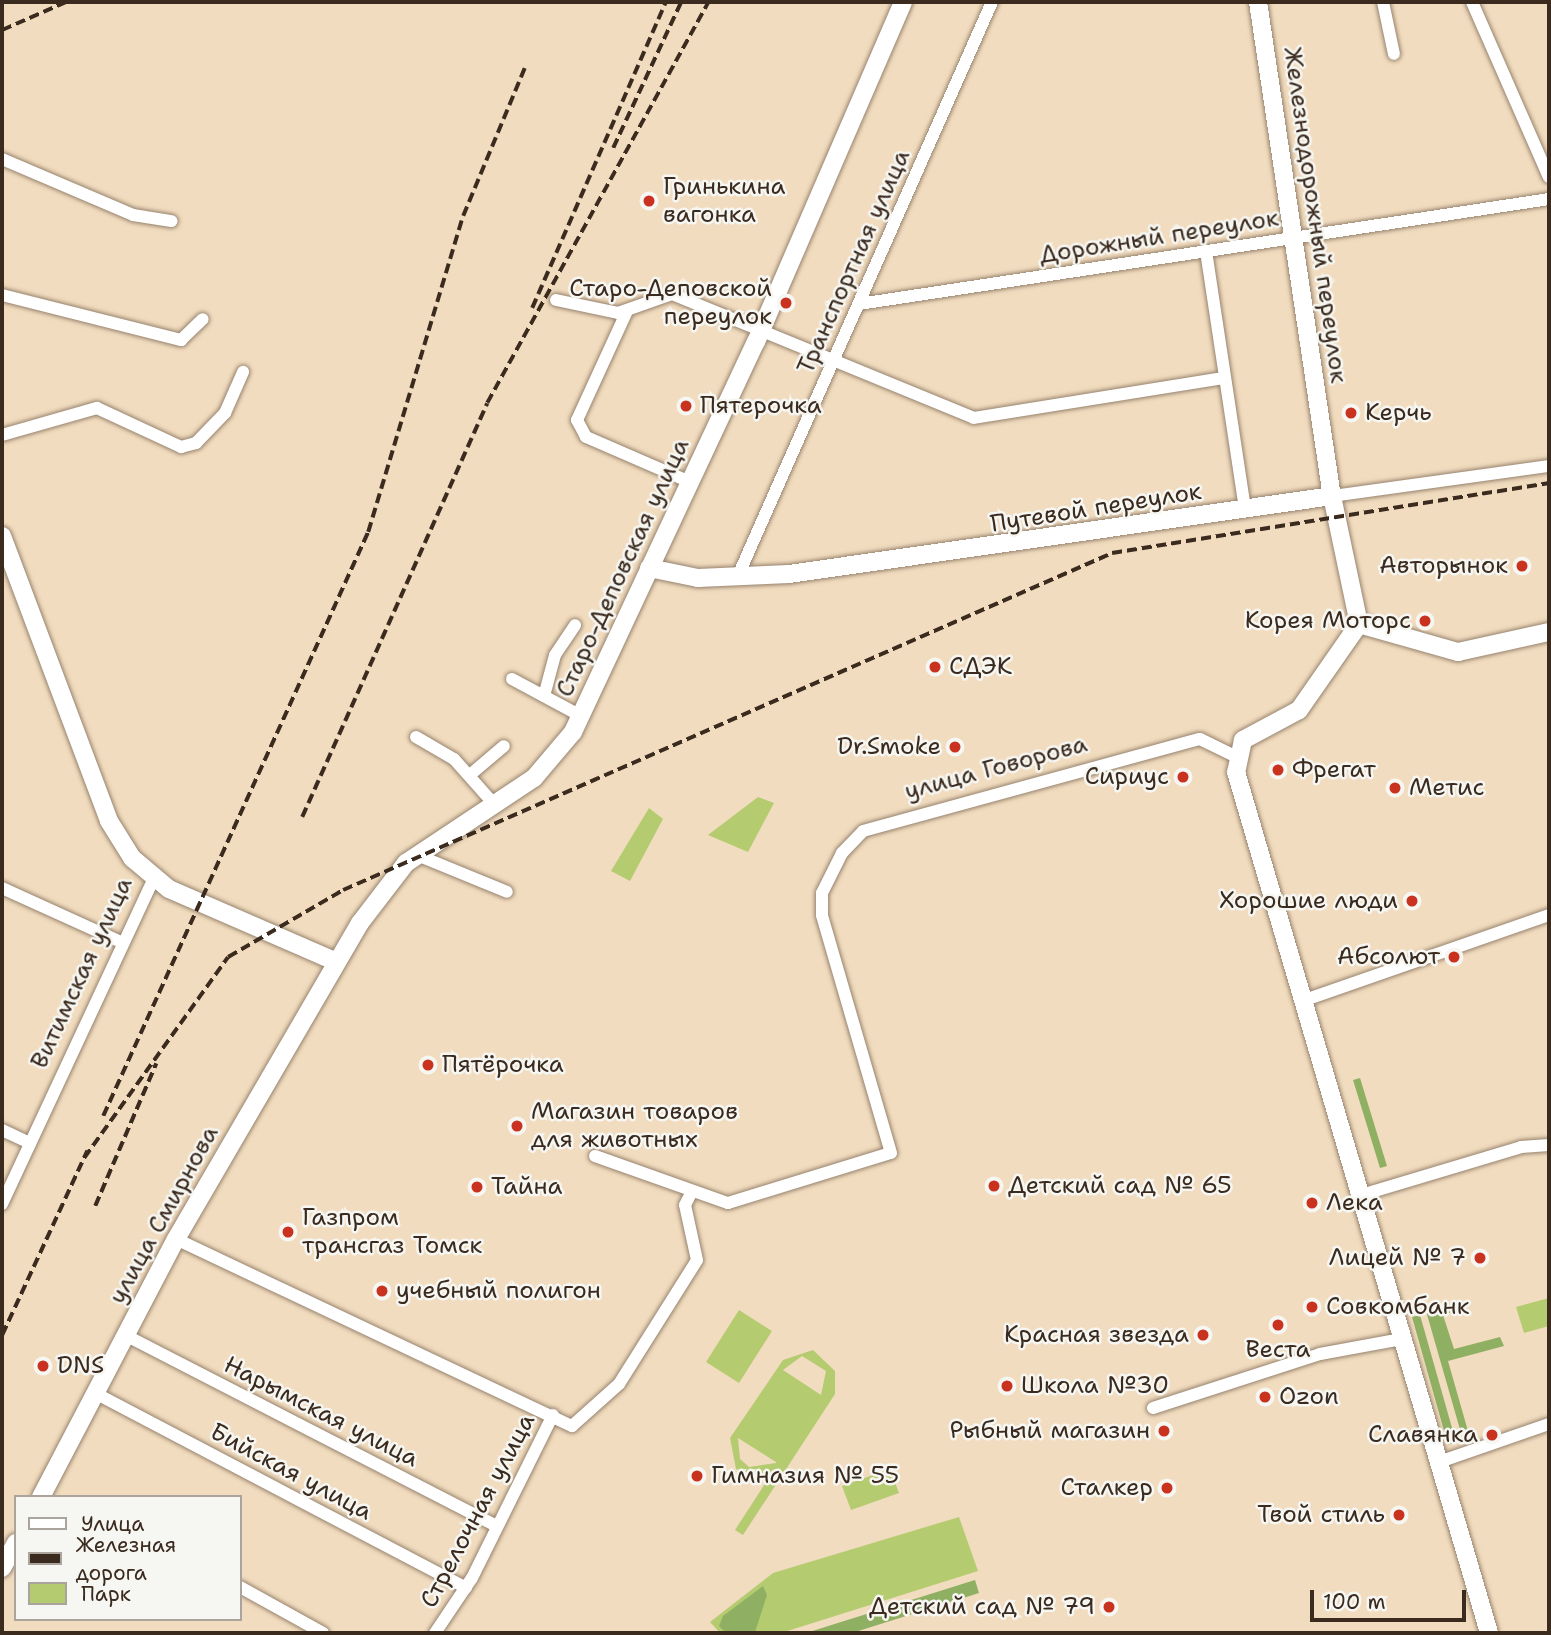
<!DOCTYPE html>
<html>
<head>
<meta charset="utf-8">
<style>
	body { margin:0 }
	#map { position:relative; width:1551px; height:1635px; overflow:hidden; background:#f2dcbf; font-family:"Shantell Sans",sans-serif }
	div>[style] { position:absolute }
	.green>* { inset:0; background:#b4cb70 }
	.forest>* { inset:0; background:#8faf62 }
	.roads { filter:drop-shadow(0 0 2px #96836e) drop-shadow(0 0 2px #96836e) }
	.street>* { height:12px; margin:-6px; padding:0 6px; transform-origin:6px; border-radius:6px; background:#fff }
	.secondary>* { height:18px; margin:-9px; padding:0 9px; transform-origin:9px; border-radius:9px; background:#fff }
	.rail>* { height:3.5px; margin-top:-1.75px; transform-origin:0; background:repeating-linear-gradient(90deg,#3b2a1e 0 10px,transparent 0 15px) }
	.dots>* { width:19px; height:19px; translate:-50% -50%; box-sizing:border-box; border:4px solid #f6f6f2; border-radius:50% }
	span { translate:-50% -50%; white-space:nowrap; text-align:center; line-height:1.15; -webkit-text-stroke:5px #f6f6f2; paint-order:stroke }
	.poi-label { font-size:24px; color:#3b2a1e }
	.left { translate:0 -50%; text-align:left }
	.right { translate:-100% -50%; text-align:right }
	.street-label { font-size:24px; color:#3b2a1e }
	.frame { position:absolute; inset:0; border:4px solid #3b2a1e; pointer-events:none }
	.legend { position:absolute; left:14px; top:1495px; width:228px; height:126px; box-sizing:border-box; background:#f6f6f2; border:2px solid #aba49d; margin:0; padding:9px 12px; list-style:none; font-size:21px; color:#3b2a1e }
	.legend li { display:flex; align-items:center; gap:14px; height:35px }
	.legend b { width:35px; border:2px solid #aba49d }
	.scale { position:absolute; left:1310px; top:1590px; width:156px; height:32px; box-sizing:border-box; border:4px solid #3b2a1e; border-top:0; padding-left:9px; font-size:21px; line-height:24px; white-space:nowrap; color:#3b2a1e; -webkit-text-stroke:5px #f6f6f2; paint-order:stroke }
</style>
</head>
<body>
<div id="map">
	<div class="green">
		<i style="clip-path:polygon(758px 797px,774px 803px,748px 852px,708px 835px)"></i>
		<i style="clip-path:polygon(649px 808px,663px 819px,630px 881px,611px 871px)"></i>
		<i style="clip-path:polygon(1549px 1298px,1549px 1326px,1524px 1333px,1516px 1307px)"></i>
		<i style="clip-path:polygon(739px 1310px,772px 1331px,739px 1383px,706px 1362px)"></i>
		<i style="clip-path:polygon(evenodd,813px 1350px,835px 1371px,835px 1394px,743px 1535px,735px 1530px,768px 1479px,736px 1469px,730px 1438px,783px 1360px,813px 1350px,802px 1356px,826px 1371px,821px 1395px,783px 1370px,802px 1356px,813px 1350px,738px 1438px,776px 1462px,776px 1463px,749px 1467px,740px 1459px,738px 1438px)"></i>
		<i style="clip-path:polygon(890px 1469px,899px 1493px,851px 1510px,842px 1486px)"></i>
		<i style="clip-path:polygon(959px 1517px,978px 1571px,781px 1633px,720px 1633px,710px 1622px,773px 1573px)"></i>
	</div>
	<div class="forest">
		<i style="clip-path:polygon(1360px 1078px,1387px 1166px,1380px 1168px,1353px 1080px)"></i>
		<i style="clip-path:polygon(1457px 1302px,1459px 1310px,1443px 1315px,1454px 1349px,1500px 1337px,1504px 1346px,1448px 1361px,1468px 1431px,1461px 1433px,1426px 1311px)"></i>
		<i style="clip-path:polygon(1420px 1315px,1456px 1442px,1448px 1445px,1412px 1317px)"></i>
		<i style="clip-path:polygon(975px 1580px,979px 1593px,852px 1633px,806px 1633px)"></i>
		<i style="clip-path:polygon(763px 1586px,767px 1595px,755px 1632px,726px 1633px,719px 1626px,723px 1616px)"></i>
	</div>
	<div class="roads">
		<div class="street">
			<i style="left:1383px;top:2px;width:53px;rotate:78.1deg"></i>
			<i style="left:1472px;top:2px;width:191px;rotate:66.3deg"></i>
			<i style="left:2px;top:159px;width:142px;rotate:23.1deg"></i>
			<i style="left:133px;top:215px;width:39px;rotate:9deg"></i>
			<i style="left:1206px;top:251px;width:261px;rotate:81.4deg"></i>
			<i style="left:2px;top:295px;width:185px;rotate:14.1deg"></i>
			<i style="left:181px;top:340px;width:30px;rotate:-44deg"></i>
			<i style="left:556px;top:300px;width:63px;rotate:11.8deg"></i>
			<i style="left:618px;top:313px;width:57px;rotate:-19.4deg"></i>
			<i style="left:672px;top:294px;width:326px;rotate:22.3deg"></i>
			<i style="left:974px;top:418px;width:253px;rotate:-9.1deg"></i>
			<i style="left:859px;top:304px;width:698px;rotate:-8.65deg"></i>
			<i style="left:627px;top:311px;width:120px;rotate:114.6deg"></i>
			<i style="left:577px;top:420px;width:19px;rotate:62deg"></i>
			<i style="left:586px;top:437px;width:113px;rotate:23.4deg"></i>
			<i style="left:2px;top:435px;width:99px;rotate:-15.9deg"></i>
			<i style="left:97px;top:408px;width:93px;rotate:24.9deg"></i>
			<i style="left:181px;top:447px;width:16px;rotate:-15deg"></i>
			<i style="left:196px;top:443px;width:42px;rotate:-46deg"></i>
			<i style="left:225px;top:413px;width:45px;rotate:-66.3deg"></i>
			<i style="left:1332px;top:496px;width:219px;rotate:-7.9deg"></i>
			<i style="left:737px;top:578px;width:630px;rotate:-66.12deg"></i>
			<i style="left:512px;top:679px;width:78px;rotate:28.2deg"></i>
			<i style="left:544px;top:696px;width:42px;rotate:-75deg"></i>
			<i style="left:555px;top:655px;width:36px;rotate:-56deg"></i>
			<i style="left:416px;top:737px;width:44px;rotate:30.1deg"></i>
			<i style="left:454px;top:759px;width:60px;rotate:48.4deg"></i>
			<i style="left:471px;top:774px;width:43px;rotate:-40.3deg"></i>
			<i style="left:417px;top:855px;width:97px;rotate:22.3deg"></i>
			<i style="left:2px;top:888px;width:128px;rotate:24.4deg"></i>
			<i style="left:1302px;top:1001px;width:262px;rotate:-19.2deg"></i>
			<i style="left:2px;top:1130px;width:31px;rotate:25deg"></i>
			<i style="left:595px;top:1156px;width:141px;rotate:19.5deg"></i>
			<i style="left:728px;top:1203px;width:170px;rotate:-17.1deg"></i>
			<i style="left:891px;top:1153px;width:248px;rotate:-106.2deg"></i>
			<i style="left:822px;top:915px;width:22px;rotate:-90deg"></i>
			<i style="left:822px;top:893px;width:45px;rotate:-63.4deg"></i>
			<i style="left:842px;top:853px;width:30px;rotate:-46deg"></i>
			<i style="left:863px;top:831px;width:349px;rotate:-15.3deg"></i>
			<i style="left:1200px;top:739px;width:39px;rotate:26deg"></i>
			<i style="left:1358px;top:1196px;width:170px;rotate:-16.7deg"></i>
			<i style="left:1521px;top:1147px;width:28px;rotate:-4deg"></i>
			<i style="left:2px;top:1204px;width:360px;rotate:-65deg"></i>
			<i style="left:176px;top:1239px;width:438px;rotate:25.3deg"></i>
			<i style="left:572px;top:1426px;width:63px;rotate:-41.8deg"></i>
			<i style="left:619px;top:1384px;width:146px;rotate:-57.8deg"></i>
			<i style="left:697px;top:1260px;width:56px;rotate:-102.3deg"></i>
			<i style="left:685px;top:1205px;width:13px;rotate:-63deg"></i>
			<i style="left:125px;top:1335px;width:418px;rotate:27.2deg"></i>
			<i style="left:95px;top:1393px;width:419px;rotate:27.7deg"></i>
			<i style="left:1153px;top:1408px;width:176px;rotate:-17.9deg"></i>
			<i style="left:1320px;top:1354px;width:83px;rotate:-10.4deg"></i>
			<i style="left:1439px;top:1462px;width:116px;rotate:-19.1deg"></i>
			<i style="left:240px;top:1587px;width:95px;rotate:29deg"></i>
			<i style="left:435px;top:1633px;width:66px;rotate:-56.1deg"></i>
			<i style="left:472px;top:1578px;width:182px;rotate:-63.6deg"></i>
		</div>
		<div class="secondary">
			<i style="left:1258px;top:2px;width:500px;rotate:81.5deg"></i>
			<i style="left:1332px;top:496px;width:131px;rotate:78.1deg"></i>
			<i style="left:1359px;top:624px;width:105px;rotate:124.9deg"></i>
			<i style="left:1299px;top:710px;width:64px;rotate:151.8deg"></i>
			<i style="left:1243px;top:740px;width:33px;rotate:102deg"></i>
			<i style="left:1236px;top:772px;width:897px;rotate:73.62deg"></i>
			<i style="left:2px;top:536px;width:304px;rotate:69.4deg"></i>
			<i style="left:109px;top:821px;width:44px;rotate:58.1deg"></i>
			<i style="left:132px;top:858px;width:48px;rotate:40deg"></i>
			<i style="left:169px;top:889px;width:183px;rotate:23.5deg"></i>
			<i style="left:649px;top:568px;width:50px;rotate:11.5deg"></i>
			<i style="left:698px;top:578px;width:91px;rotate:-2.5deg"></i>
			<i style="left:789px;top:574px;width:549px;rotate:-8.17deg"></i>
			<i style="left:1359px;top:624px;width:103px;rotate:15.8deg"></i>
			<i style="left:1458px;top:652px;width:93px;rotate:-12.4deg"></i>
			<i style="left:41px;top:1497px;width:291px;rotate:-62.4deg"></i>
			<i style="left:176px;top:1239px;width:366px;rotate:-59.8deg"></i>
			<i style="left:360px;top:923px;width:76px;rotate:-52.5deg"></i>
			<i style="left:406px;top:863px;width:154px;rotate:-33.6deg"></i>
			<i style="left:534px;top:778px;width:60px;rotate:-49.7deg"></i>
			<i style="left:573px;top:732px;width:431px;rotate:-64.9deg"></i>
			<i style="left:756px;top:342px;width:370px;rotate:-66.6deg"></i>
			<i style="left:2px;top:1568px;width:29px;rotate:-61deg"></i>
		</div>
	</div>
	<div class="rail">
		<i style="left:2px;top:30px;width:70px;rotate:-23.6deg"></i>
		<i style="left:613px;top:148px;width:161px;rotate:-65deg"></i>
		<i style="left:532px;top:308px;width:334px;rotate:-66.4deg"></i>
		<i style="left:302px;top:817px;width:453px;rotate:-65.9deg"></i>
		<i style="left:487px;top:403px;width:458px;rotate:-61.1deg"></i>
		<i style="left:103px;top:1116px;width:641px;rotate:-65.59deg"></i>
		<i style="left:368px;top:532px;width:330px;rotate:-73.3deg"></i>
		<i style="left:463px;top:216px;width:161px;rotate:-67.4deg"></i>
		<i style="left:84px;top:1158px;width:247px;rotate:-54.4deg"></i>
		<i style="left:228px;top:957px;width:133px;rotate:-30.2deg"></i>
		<i style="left:343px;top:890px;width:840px;rotate:-23.66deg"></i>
		<i style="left:1112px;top:553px;width:443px;rotate:-9.1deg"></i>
		<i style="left:95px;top:1206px;width:155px;rotate:-66.8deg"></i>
		<i style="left:2px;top:1335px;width:203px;rotate:-65.2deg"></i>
	</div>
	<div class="dots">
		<i style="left:649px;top:201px;background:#c8321e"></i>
		<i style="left:786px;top:303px;background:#c8321e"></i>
		<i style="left:686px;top:406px;background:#c8321e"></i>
		<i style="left:1351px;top:413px;background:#c8321e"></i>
		<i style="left:1522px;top:566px;background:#c8321e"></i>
		<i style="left:1425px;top:621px;background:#c8321e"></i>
		<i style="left:935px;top:667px;background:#c8321e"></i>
		<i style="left:955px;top:747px;background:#c8321e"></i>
		<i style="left:1278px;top:770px;background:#c8321e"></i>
		<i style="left:1183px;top:777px;background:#c8321e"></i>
		<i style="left:1395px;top:788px;background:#c8321e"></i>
		<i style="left:1412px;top:901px;background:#c8321e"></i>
		<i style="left:1454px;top:957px;background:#c8321e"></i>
		<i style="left:428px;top:1065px;background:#c8321e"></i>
		<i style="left:517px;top:1126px;background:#c8321e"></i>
		<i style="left:994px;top:1186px;background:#c8321e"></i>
		<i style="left:477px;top:1187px;background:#c8321e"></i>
		<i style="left:1312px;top:1203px;background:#c8321e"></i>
		<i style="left:288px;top:1232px;background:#c8321e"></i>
		<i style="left:1480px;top:1258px;background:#c8321e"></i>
		<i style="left:382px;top:1291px;background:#c8321e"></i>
		<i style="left:1312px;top:1307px;background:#c8321e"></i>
		<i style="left:1278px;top:1325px;background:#c8321e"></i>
		<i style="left:1203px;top:1335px;background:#c8321e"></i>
		<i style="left:43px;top:1366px;background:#c8321e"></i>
		<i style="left:1007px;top:1386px;background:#c8321e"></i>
		<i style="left:1265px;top:1397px;background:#c8321e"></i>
		<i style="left:1164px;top:1431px;background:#c8321e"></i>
		<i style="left:1492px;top:1435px;background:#c8321e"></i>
		<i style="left:697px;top:1476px;background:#c8321e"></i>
		<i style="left:1167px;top:1488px;background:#c8321e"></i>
		<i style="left:1399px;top:1515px;background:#c8321e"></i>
		<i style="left:1109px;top:1607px;background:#c8321e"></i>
	</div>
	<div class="poi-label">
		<span class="left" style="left:663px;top:201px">Гринькина<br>вагонка</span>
		<span class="right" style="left:772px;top:303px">Старо-Деповской<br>переулок</span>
		<span class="left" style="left:700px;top:406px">Пятерочка</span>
		<span class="left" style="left:1365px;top:413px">Керчь</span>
		<span class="right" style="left:1508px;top:566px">Авторынок</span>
		<span class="right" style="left:1411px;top:621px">Корея Моторс</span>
		<span class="left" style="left:949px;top:667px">СДЭК</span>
		<span class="right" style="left:941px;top:747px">Dr.Smoke</span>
		<span class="left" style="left:1292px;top:770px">Фрегат</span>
		<span class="right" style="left:1169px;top:777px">Сириус</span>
		<span class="left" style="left:1409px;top:788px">Метис</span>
		<span class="right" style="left:1398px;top:901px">Хорошие люди</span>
		<span class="right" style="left:1440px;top:957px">Абсолют</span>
		<span class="left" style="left:442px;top:1065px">Пятёрочка</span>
		<span class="left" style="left:531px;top:1126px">Магазин товаров<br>для животных</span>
		<span class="left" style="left:1008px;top:1186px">Детский сад № 65</span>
		<span class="left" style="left:491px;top:1187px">Тайна</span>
		<span class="left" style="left:1326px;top:1203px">Лека</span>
		<span class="left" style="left:302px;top:1232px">Газпром<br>трансгаз Томск</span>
		<span class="right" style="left:1466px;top:1258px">Лицей № 7</span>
		<span class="left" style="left:396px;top:1291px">учебный полигон</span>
		<span class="left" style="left:1326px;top:1307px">Совкомбанк</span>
		<span class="right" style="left:1189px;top:1335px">Красная звезда</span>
		<span style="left:1278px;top:1350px">Веста</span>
		<span class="left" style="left:57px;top:1366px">DNS</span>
		<span class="left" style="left:1021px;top:1386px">Школа №30</span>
		<span class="left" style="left:1279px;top:1397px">Ozon</span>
		<span class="right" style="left:1150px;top:1431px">Рыбный магазин</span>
		<span class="right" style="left:1478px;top:1435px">Славянка</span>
		<span class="left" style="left:711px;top:1476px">Гимназия № 55</span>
		<span class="right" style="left:1153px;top:1488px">Сталкер</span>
		<span class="right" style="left:1385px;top:1515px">Твой стиль</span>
		<span class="right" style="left:1095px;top:1607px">Детский сад № 79</span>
	</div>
	<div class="street-label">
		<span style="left:1315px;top:215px;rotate:82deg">Железнодорожный переулок</span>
		<span style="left:1159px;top:237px;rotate:-9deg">Дорожный переулок</span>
		<span style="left:854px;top:262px;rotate:-66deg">Транспортная улица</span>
		<span style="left:1096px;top:508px;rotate:-9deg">Путевой переулок</span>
		<span style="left:623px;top:568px;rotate:-65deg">Старо-Деповская улица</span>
		<span style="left:996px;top:768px;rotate:-15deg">улица Говорова</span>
		<span style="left:82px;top:973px;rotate:-65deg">Витимская улица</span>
		<span style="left:164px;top:1215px;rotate:-61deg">улица Смирнова</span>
		<span style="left:321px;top:1412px;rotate:27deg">Нарымская улица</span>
		<span style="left:291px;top:1472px;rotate:28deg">Бийская улица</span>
		<span style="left:478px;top:1511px;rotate:-62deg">Стрелочная улица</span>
	</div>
	<div class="frame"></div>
	<ul class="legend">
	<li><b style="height:9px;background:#fff"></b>Улица</li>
	<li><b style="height:9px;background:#3b2a1e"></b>Железная дорога</li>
	<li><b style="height:19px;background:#b4cb70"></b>Парк</li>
	</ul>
	<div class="scale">100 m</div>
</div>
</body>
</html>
